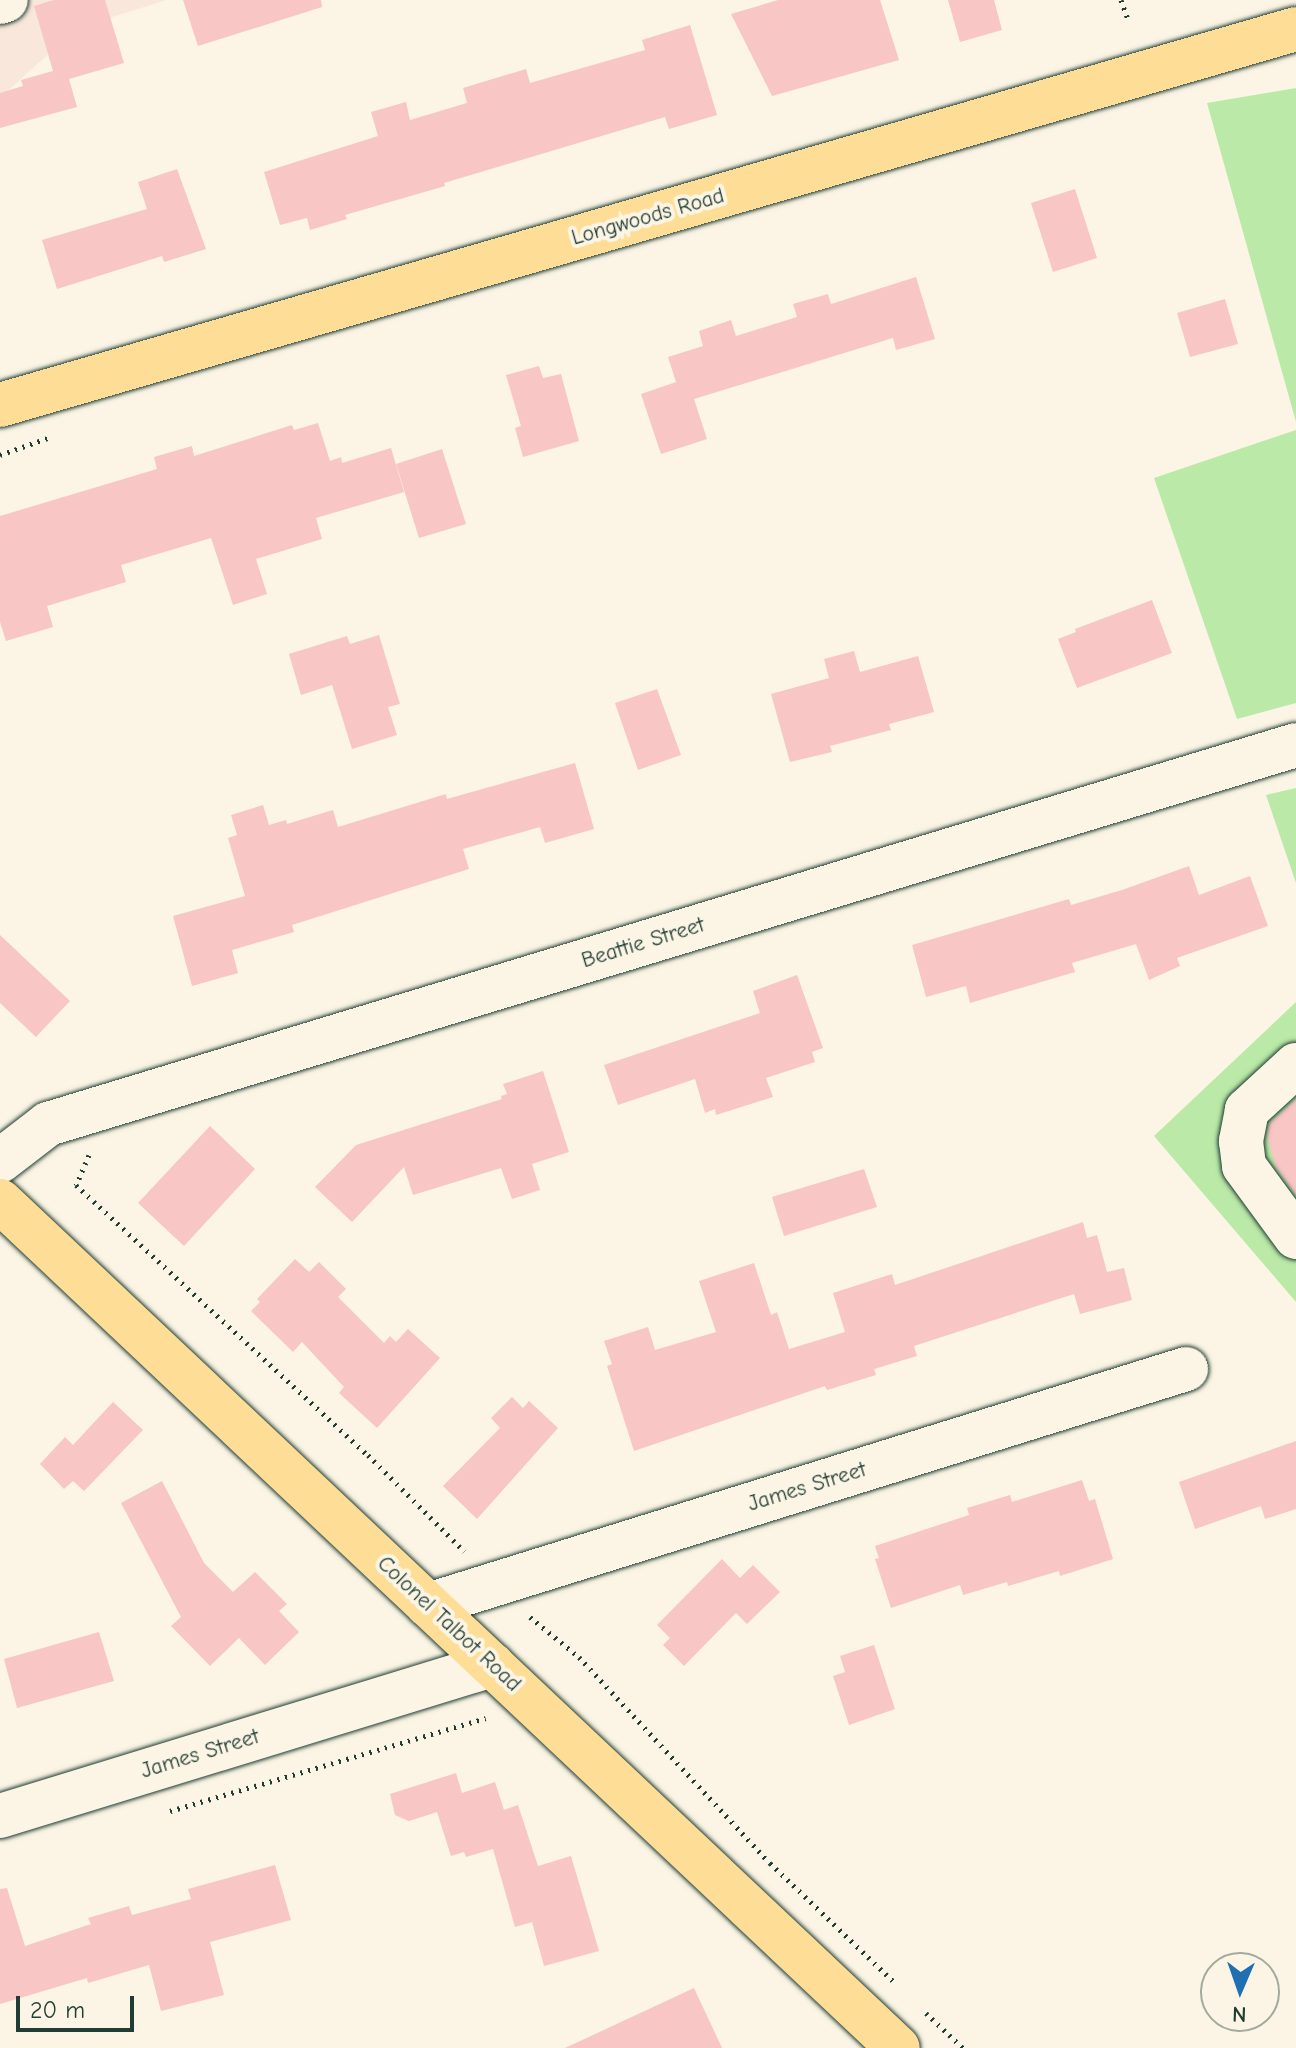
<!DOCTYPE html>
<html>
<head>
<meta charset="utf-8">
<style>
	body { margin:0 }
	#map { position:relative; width:1296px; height:2048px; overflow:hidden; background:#fcf5e5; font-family:"Comic Neue",sans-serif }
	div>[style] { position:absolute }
	.built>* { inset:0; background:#fae7db }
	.green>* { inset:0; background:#bbe9a8 }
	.building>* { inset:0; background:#f7c6c5 }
	.path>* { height:5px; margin-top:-2.5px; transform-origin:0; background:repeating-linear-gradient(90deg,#1f3d34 0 2px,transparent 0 8px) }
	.roads { filter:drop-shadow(0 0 2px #1f3d34) drop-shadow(0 0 2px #1f3d34) }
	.minor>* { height:44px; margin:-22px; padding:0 22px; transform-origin:22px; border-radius:22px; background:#fcf5e5 }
	.major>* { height:44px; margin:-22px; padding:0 22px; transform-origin:22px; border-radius:22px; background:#fede96 }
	span { translate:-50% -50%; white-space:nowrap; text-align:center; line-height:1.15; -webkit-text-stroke:8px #fcf5e5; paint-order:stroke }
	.street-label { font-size:22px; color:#1f3d34 }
	.north { position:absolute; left:1200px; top:1952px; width:80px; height:80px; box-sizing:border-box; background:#fcf5e5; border:2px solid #a4ab9e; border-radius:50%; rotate:182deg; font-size:22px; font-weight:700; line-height:32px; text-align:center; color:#1f3d34 }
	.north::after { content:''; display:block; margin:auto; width:28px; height:36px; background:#1f6fb2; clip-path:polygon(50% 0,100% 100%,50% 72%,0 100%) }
	.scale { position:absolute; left:16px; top:1996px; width:118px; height:36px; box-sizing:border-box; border:4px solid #1f3d34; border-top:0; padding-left:10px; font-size:24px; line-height:28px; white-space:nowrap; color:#1f3d34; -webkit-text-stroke:6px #fcf5e5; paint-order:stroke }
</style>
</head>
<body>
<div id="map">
	<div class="built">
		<i style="clip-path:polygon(0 0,167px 0,77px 28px,0 98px)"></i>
	</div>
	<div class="green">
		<i style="clip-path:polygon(1296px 88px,1296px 422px,1207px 103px)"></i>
		<i style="clip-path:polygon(1296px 430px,1296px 703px,1237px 719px,1154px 478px)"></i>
		<i style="clip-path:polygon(1296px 788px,1296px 883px,1266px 795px)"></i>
		<i style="clip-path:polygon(1296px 1002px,1296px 1302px,1154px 1136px)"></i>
	</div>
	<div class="building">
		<i style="clip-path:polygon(54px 0,105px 0,124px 63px,69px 79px,77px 107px,0 128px,0 93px,23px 86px,21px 80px,53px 71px,34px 6px)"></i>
		<i style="clip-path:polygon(183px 0,321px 0,322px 7px,198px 46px)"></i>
		<i style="clip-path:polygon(778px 0,880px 0,899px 60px,772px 96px,731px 14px)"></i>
		<i style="clip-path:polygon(948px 0,994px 0,1002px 30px,960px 42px)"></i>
		<i style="clip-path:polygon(690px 25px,717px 115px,669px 129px,665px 117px,444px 183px,445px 186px,345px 215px,347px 219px,310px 230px,307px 218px,280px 225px,264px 172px,378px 136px,371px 112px,406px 102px,410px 120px,467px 103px,463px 88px,526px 69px,530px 83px,645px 50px,642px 40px)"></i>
		<i style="clip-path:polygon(177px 169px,206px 249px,164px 262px,162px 256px,57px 289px,42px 240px,147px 209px,138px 182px)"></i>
		<i style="clip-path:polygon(1075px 189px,1097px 258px,1053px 272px,1031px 203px)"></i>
		<i style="clip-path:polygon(916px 277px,935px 339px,896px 350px,893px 338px,694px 399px,707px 439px,661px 454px,641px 394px,676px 382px,668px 357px,703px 346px,699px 331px,731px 320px,736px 336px,797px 317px,793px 304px,828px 294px,831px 304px)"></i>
		<i style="clip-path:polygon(1225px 299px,1238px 344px,1190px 357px,1177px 313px)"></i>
		<i style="clip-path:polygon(539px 366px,543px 378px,561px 374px,579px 441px,523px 457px,515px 428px,521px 426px,506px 375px)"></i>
		<i style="clip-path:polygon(318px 423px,330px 461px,341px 457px,342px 463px,391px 448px,404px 492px,316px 518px,322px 539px,256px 559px,267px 594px,233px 605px,211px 538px,121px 565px,126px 582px,47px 606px,53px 627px,6px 641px,0 622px,0 516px,157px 469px,154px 457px,192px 446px,194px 456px,292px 425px,294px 430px)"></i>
		<i style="clip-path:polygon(442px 449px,466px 524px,419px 538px,396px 464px)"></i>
		<i style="clip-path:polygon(1152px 600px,1172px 653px,1077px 688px,1058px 639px,1076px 632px,1075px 629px)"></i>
		<i style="clip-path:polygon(379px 635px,400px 704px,388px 707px,397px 735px,352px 749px,332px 685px,301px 695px,289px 654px,347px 636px,350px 644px)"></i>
		<i style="clip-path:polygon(854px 651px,860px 672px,918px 656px,934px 712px,889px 724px,891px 730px,830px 746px,832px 752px,790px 762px,771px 694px,829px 678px,824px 659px)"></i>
		<i style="clip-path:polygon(657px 689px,681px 755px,638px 770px,615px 703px)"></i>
		<i style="clip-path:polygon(575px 763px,594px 829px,545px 843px,540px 827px,463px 849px,469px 869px,292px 925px,294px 932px,232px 950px,238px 973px,192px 986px,173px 916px,245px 896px,228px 838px,237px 835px,231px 815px,263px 805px,269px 825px,286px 820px,287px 824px,333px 810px,338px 827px,446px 794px,447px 799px)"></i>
		<i style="clip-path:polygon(1189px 866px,1199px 895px,1250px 876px,1268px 926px,1177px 958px,1180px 966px,1149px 980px,1136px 944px,1072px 963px,1075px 972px,970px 1003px,966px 986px,926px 997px,912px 945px,1069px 899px,1071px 905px,1122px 890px)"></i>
		<i style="clip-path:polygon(0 935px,70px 1001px,36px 1037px,0 1003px)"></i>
		<i style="clip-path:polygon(797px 975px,823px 1048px,812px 1052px,815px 1062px,766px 1078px,773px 1097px,716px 1115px,715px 1109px,705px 1113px,695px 1079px,618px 1105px,604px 1065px,760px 1013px,753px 991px)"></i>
		<i style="clip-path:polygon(543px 1071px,569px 1152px,532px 1164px,540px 1190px,512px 1199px,501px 1168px,413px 1195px,404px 1167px,352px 1222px,315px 1187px,356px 1145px,502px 1099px,501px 1096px,507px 1094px,503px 1084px)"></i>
		<i style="clip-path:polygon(1296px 1099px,1296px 1195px,1276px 1167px,1267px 1136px,1270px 1123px)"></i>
		<i style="clip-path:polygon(210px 1126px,255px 1169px,184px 1246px,138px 1203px)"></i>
		<i style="clip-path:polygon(864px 1169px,877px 1207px,784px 1236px,772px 1197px)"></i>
		<i style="clip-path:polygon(1083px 1222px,1087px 1238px,1097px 1235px,1107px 1272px,1124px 1268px,1132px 1300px,1080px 1314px,1074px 1294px,914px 1346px,917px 1356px,874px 1369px,876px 1375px,827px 1390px,825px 1386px,634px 1451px,607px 1366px,612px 1364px,604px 1341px,648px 1327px,655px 1350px,716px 1332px,699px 1281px,754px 1263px,771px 1315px,777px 1312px,789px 1349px,845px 1332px,833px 1293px,892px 1274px,895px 1285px)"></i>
		<i style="clip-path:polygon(295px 1259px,309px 1272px,319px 1262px,346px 1289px,338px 1297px,384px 1343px,390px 1336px,396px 1342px,408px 1329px,440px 1358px,377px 1428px,339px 1393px,344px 1387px,302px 1342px,293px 1352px,251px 1311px,260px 1302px,257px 1299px)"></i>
		<i style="clip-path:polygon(512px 1397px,523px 1408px,529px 1401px,558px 1428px,477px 1519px,443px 1486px,500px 1428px,491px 1418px)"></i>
		<i style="clip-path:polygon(113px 1402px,143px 1430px,84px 1491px,73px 1481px,64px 1489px,40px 1464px,65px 1437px,73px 1445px)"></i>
		<i style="clip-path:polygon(1296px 1441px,1296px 1509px,1265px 1519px,1261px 1506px,1195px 1529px,1179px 1482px)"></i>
		<i style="clip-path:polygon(1082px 1480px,1089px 1501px,1095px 1499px,1113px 1559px,1060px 1576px,1059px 1571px,1008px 1586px,1007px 1582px,963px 1595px,960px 1585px,891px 1608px,875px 1559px,879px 1558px,875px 1546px,969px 1515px,967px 1508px,1010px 1495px,1012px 1502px)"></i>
		<i style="clip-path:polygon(162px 1481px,204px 1563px,233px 1592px,255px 1572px,287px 1604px,279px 1611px,299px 1632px,265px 1665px,239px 1638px,210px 1666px,171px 1626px,181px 1617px,121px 1503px)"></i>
		<i style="clip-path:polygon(722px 1559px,740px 1578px,753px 1565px,780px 1592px,747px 1624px,736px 1613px,684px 1666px,663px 1645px,670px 1638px,657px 1625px)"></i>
		<i style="clip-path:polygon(99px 1632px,114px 1681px,17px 1708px,4px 1659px)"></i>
		<i style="clip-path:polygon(874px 1645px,895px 1709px,849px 1725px,833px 1676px,845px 1672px,840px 1656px)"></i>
		<i style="clip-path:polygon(456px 1773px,462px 1793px,495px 1782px,504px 1810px,518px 1805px,538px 1866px,571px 1856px,599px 1951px,544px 1966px,532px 1922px,515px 1927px,493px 1849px,466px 1857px,464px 1852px,451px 1856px,437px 1812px,409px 1821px,395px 1815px,390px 1794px)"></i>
		<i style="clip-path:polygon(275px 1865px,291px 1920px,210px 1942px,224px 1995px,161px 2011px,149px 1965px,88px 1983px,87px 1978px,0 2004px,0 1889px,7px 1888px,25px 1946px,91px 1924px,88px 1918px,129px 1906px,132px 1915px,191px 1899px,188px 1889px)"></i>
		<i style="clip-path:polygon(694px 1988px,722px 2048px,565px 2048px)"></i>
	</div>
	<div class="path">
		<i style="left:1121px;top:0;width:20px;rotate:70deg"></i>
		<i style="left:0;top:455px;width:51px;rotate:-19.5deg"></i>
		<i style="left:89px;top:1155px;width:33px;rotate:113deg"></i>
		<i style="left:76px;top:1185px;width:398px;rotate:42.8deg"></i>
		<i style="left:368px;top:1455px;width:136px;rotate:45deg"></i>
		<i style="left:530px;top:1617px;width:63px;rotate:39.2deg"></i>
		<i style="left:579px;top:1657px;width:281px;rotate:47.2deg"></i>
		<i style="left:770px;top:1863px;width:170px;rotate:43.8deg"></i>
		<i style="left:170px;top:1811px;width:329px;rotate:-16.4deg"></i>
		<i style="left:926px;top:2013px;width:51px;rotate:43.4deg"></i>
	</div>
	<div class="roads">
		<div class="minor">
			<i style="left:0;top:2px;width:6px;rotate:-18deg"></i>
			<i style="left:1296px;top:1065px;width:67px;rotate:137.4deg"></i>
			<i style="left:1247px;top:1110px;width:32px;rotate:101deg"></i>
			<i style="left:1241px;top:1141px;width:25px;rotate:83deg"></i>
			<i style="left:1244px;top:1166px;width:88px;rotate:53.8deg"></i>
			<i style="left:0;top:1161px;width:61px;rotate:-37.6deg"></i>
			<i style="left:48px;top:1124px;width:1304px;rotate:-16.89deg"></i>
			<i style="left:428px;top:1605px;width:794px;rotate:-17.29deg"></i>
			<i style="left:0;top:1816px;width:515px;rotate:-17.06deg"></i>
		</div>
		<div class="major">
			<i style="left:0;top:405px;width:1349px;rotate:-16.18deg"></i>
			<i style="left:0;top:1201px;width:1234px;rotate:43.33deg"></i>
		</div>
	</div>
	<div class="street-label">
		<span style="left:648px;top:217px;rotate:-16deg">Longwoods Road</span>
		<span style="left:643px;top:943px;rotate:-17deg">Beattie Street</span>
		<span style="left:807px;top:1487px;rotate:-17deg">James Street</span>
		<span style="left:449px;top:1624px;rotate:43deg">Colonel Talbot Road</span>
		<span style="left:200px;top:1754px;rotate:-17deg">James Street</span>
	</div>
	<div class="north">N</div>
	<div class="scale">20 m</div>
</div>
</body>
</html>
